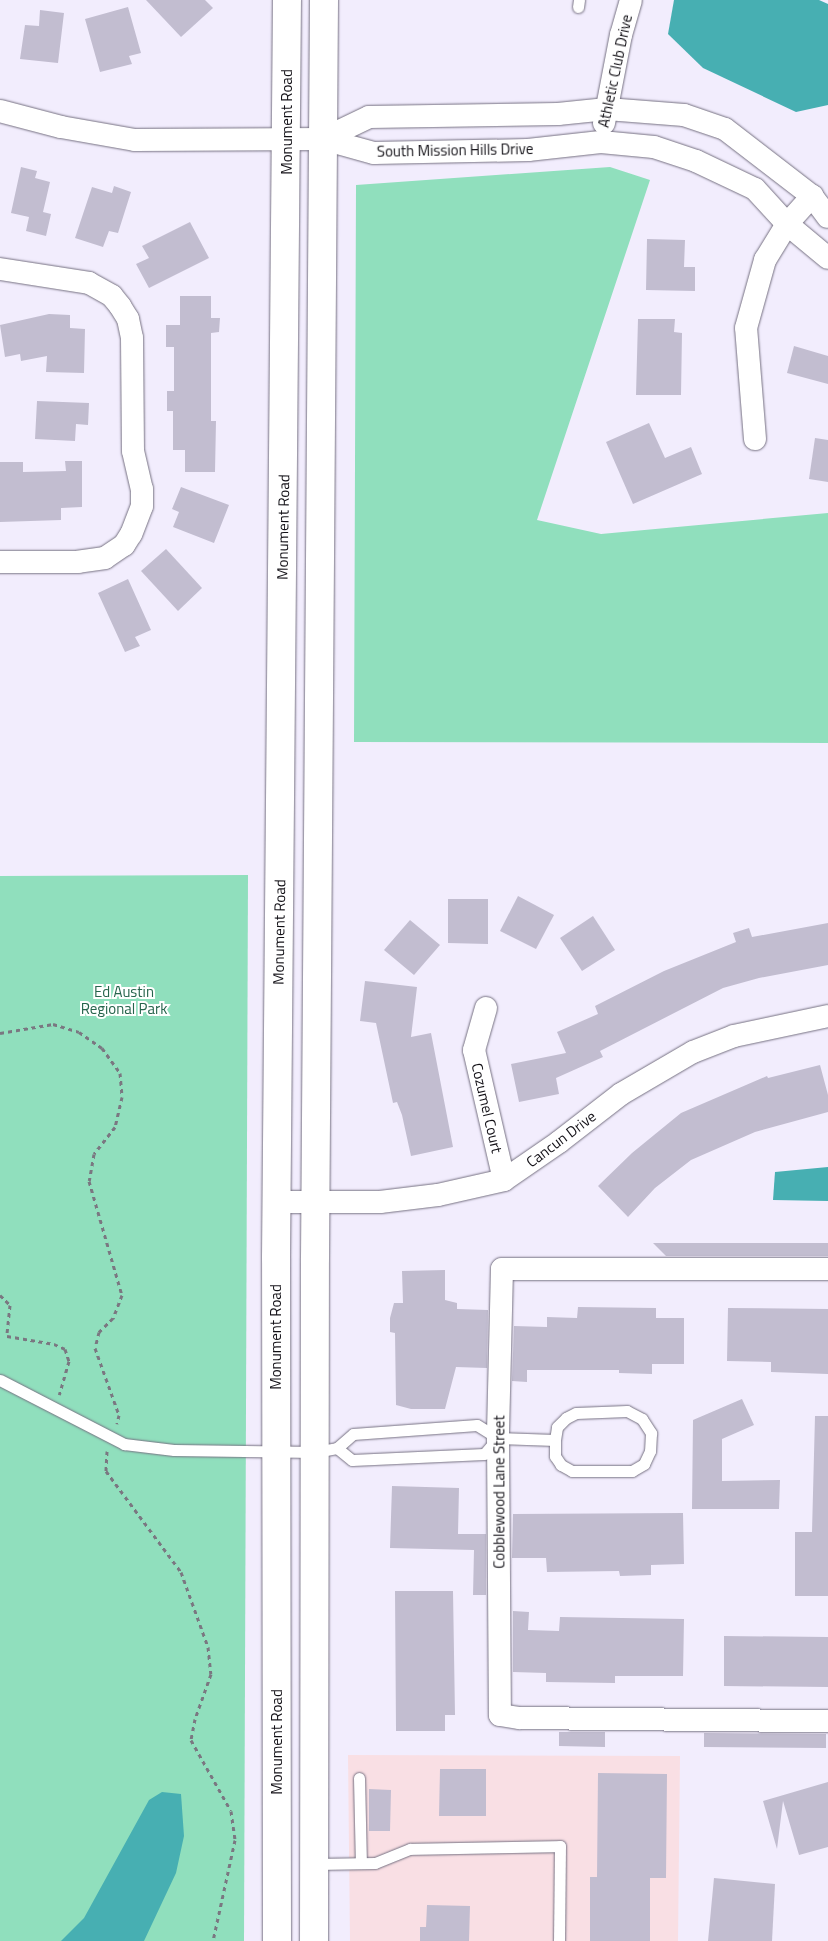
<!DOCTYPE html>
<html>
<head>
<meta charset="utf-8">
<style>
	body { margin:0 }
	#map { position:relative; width:828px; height:1941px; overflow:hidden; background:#f2edfd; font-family:"Titillium Web",sans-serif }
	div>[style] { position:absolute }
	.commercial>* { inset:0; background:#f9dfe4 }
	.green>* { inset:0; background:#90dfbd }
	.water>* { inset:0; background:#47afb2 }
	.building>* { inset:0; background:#c2bdd0 }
	.path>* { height:3px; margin-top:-1.5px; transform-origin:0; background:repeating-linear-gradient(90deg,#7a7781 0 4px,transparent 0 8px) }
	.roads { filter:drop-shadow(0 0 1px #767182) drop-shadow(0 0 1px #767182) }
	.service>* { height:11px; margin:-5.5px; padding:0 5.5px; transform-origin:5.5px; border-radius:5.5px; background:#fff }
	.minor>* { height:22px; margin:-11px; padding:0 11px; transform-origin:11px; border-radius:11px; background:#fff }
	.tertiary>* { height:28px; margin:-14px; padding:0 14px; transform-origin:14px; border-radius:14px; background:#fff }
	span { translate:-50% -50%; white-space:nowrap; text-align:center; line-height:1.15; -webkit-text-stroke:4px #fff; paint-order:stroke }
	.street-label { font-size:15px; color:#121016 }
	.park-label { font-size:15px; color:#26644c }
</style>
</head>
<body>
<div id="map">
	<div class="commercial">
		<i style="clip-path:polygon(348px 1755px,680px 1756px,678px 1941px,350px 1941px)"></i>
	</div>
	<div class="green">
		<i style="clip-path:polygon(610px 167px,650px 180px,537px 520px,601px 534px,828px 513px,828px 743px,354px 742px,356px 185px)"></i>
		<i style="clip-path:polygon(248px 875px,244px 1941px,0 1941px,0 876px)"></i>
	</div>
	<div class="water">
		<i style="clip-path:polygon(674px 0,819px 0,828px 4px,828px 105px,796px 112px,703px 68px,668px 34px)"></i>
		<i style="clip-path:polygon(828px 1167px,828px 1201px,773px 1200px,775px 1172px)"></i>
		<i style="clip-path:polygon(162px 1792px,181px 1794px,184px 1836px,176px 1873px,144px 1941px,61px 1941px,84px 1918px,149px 1800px)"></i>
	</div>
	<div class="building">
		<i style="clip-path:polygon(146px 0,205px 0,213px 8px,181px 37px)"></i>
		<i style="clip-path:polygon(128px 7px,141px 53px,129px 56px,132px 64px,100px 72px,85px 19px)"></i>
		<i style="clip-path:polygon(40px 10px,64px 13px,58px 63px,20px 59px,25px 25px,39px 26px)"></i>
		<i style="clip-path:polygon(21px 167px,37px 171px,35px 178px,50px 182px,43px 212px,51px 214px,46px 236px,26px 231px,29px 217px,11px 213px)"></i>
		<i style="clip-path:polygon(114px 186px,131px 192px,118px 233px,109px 231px,103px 247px,75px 238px,92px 187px,112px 193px)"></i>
		<i style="clip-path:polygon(190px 222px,209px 258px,149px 288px,136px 264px,149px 258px,142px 246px)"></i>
		<i style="clip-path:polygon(647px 239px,685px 240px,684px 267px,695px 267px,695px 291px,646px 290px)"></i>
		<i style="clip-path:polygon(180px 296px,211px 296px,211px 318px,220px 318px,219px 332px,211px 333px,211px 421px,216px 421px,215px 472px,185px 472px,185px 450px,173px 450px,173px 411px,167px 411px,167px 391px,174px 391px,174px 347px,166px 347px,166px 325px,180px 325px)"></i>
		<i style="clip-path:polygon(49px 314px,70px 315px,70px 328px,85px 329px,84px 373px,46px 372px,47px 356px,21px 361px,20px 354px,5px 357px,0 325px)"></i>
		<i style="clip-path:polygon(638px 319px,675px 319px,674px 332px,682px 333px,681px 395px,636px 395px)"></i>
		<i style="clip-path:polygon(794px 346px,828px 356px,828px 384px,787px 373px)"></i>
		<i style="clip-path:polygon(37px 401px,89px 403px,88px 425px,76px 424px,75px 441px,35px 439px)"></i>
		<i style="clip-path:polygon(649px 423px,665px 458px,691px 447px,702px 474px,633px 504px,606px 442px)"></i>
		<i style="clip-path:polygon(815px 438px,828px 440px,828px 482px,809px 479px)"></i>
		<i style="clip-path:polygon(65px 461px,82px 461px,82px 507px,61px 508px,61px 520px,0 522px,0 462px,23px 462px,23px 472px,66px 471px)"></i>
		<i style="clip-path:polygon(181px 487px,229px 505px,214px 543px,173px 527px,179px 512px,172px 509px)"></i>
		<i style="clip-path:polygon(166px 549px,202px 588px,178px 611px,141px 571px)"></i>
		<i style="clip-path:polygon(128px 579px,151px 630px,135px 637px,140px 646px,125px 652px,98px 593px)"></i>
		<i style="clip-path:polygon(518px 896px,554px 915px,536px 949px,500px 931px)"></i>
		<i style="clip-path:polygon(448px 899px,488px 899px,488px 944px,448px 943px)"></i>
		<i style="clip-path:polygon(593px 916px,615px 950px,582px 971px,560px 938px)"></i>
		<i style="clip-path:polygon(410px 920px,440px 945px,414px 975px,384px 950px)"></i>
		<i style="clip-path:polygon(828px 923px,828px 965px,759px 978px,723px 988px,600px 1051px,603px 1057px,556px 1078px,559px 1094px,519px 1102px,511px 1064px,566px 1053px,557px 1032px,598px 1014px,595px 1006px,664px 971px,736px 942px,733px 933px,749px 928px,752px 937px)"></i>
		<i style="clip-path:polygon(365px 981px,417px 987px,411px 1037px,431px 1033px,453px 1147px,411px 1156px,402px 1115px,397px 1102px,393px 1103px,376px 1023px,360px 1021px)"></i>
		<i style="clip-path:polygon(820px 1065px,828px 1095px,828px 1112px,755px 1132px,691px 1160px,655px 1188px,628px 1217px,598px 1186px,632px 1153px,681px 1113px,767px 1076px,768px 1078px)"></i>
		<i style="clip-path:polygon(653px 1243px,828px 1243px,828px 1256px,666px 1256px)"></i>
		<i style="clip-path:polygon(445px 1270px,445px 1300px,457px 1303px,457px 1309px,488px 1310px,487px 1368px,456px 1367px,445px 1409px,411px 1409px,396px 1405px,395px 1333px,390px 1332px,390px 1318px,394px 1303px,403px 1303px,402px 1271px)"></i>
		<i style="clip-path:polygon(578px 1307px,656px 1308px,656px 1318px,684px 1318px,684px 1364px,652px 1364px,652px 1374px,619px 1373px,619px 1370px,527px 1370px,527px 1382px,512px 1381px,514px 1326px,547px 1327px,547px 1317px,577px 1318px)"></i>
		<i style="clip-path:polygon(728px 1308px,828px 1309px,828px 1374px,771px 1372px,771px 1362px,727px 1361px)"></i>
		<i style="clip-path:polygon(742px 1399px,754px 1425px,722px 1439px,722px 1481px,780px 1480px,779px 1509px,692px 1509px,693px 1420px)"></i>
		<i style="clip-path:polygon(815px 1416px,828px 1416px,828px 1596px,795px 1596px,795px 1532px,812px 1532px)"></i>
		<i style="clip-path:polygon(392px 1486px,459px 1488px,458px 1534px,486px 1534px,486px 1595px,473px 1595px,474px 1550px,390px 1548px)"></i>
		<i style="clip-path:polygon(683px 1513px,684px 1564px,651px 1565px,651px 1575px,620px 1576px,619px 1571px,547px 1572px,546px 1558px,512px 1558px,513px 1514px)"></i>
		<i style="clip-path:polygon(395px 1591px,453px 1591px,455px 1715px,445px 1715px,445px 1731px,396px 1731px)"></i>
		<i style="clip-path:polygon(513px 1611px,529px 1612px,528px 1630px,559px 1631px,560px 1617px,684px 1619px,683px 1676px,615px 1676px,615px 1683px,546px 1682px,546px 1673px,513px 1672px)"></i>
		<i style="clip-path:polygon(724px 1636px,828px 1637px,828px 1687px,724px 1686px)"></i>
		<i style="clip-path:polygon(559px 1732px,605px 1732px,605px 1747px,559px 1746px)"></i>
		<i style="clip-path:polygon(704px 1733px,826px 1734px,826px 1748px,704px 1747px)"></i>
		<i style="clip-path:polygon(440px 1769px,486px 1769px,486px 1816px,439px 1816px)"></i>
		<i style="clip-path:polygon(598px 1773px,667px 1774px,666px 1878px,650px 1878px,650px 1941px,590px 1941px,590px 1877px,597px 1877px)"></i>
		<i style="clip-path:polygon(828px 1782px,828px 1847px,799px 1855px,783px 1801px,777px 1849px,763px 1801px)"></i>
		<i style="clip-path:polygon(369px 1789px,391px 1790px,390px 1831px,369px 1831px)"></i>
		<i style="clip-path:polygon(714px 1878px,775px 1884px,772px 1941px,708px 1941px)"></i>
		<i style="clip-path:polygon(427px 1905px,470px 1906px,469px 1941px,420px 1941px,420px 1927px,426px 1927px)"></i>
	</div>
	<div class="path">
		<i style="left:0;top:1033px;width:54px;rotate:-9.6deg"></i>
		<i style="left:53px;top:1024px;width:27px;rotate:17deg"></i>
		<i style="left:79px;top:1032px;width:28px;rotate:35deg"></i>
		<i style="left:102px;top:1048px;width:31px;rotate:54deg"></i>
		<i style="left:120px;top:1073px;width:24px;rotate:85deg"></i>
		<i style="left:122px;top:1097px;width:31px;rotate:103deg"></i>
		<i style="left:115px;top:1127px;width:34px;rotate:128deg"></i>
		<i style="left:94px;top:1154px;width:27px;rotate:100deg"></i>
		<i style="left:89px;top:1181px;width:119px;rotate:73.9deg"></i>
		<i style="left:122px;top:1295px;width:25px;rotate:111deg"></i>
		<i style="left:113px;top:1318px;width:20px;rotate:135deg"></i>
		<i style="left:99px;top:1332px;width:16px;rotate:104deg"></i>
		<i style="left:95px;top:1348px;width:71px;rotate:70.3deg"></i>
		<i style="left:119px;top:1415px;width:9px;rotate:103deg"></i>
		<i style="left:0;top:1295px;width:14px;rotate:45deg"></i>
		<i style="left:10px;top:1305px;width:31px;rotate:96deg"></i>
		<i style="left:7px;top:1336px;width:48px;rotate:9.7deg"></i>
		<i style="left:54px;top:1344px;width:12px;rotate:24deg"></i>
		<i style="left:65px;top:1349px;width:13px;rotate:72deg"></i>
		<i style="left:69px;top:1361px;width:35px;rotate:106deg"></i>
		<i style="left:107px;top:1451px;width:20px;rotate:93deg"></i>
		<i style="left:106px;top:1471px;width:126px;rotate:53.4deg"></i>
		<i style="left:181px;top:1572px;width:80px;rotate:70.2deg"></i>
		<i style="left:208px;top:1647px;width:27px;rotate:84deg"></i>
		<i style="left:211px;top:1674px;width:48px;rotate:109.6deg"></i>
		<i style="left:195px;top:1719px;width:21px;rotate:101deg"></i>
		<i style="left:191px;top:1740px;width:81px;rotate:60.6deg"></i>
		<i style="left:231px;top:1811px;width:29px;rotate:82deg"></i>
		<i style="left:235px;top:1840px;width:103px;rotate:102.3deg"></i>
	</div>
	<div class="roads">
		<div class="service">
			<i style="left:578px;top:7px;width:7px;rotate:-82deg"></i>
			<i style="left:0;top:1380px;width:140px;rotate:27.3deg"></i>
			<i style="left:124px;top:1444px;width:50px;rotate:6.8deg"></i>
			<i style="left:174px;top:1450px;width:141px;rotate:0.8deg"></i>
			<i style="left:315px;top:1452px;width:22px;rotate:-10deg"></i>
			<i style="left:337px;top:1448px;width:21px;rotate:-41deg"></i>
			<i style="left:353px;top:1434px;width:124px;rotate:-4.2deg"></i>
			<i style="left:477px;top:1425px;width:25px;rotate:32deg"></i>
			<i style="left:498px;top:1438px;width:57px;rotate:2deg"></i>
			<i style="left:627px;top:1411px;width:17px;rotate:28deg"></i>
			<i style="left:642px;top:1419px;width:17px;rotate:57deg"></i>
			<i style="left:651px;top:1433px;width:18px;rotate:93deg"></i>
			<i style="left:650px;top:1451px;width:14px;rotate:115deg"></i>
			<i style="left:644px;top:1464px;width:14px;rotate:150deg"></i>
			<i style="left:632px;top:1471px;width:60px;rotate:180deg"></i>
			<i style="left:572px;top:1471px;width:13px;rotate:-151deg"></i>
			<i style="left:561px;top:1465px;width:11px;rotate:-124deg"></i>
			<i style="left:555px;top:1456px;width:16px;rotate:-90deg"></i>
			<i style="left:555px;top:1440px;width:13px;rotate:-81deg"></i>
			<i style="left:557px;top:1427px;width:13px;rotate:-45deg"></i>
			<i style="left:566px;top:1418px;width:11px;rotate:-27deg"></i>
			<i style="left:576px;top:1413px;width:51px;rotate:-2.2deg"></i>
			<i style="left:337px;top:1448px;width:19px;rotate:39deg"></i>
			<i style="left:352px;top:1460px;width:132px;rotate:-2.6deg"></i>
			<i style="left:484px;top:1454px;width:20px;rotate:-49deg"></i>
			<i style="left:359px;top:1778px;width:85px;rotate:88.7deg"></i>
			<i style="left:315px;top:1864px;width:60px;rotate:-1deg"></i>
			<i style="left:375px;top:1863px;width:38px;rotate:-22deg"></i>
			<i style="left:410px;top:1849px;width:150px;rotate:-1.1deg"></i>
			<i style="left:560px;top:1846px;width:95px;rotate:90.6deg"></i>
		</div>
		<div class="minor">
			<i style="left:0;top:111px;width:63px;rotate:14.7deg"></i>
			<i style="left:61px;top:127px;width:75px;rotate:10deg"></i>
			<i style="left:135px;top:140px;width:188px;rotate:-0.3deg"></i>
			<i style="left:323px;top:139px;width:53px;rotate:15.4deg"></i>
			<i style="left:374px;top:153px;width:154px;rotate:-1.1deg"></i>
			<i style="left:528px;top:150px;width:73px;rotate:-6.3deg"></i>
			<i style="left:601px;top:142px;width:53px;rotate:5.4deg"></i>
			<i style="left:654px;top:147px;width:44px;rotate:18.4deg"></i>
			<i style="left:696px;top:161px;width:65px;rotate:25.4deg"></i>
			<i style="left:755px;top:189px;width:47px;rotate:47.6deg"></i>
			<i style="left:787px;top:224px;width:53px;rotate:39.7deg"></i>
			<i style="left:604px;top:123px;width:90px;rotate:-79.1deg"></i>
			<i style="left:621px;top:35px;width:36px;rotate:-74deg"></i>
			<i style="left:323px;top:139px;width:51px;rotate:-25.6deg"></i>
			<i style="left:369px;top:117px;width:189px;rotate:-0.9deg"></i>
			<i style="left:558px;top:114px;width:49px;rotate:-5.8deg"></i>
			<i style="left:607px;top:109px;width:77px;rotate:4.5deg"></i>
			<i style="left:684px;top:115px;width:43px;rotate:18.9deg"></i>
			<i style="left:725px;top:129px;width:110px;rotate:37.6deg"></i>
			<i style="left:812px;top:196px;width:26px;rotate:53deg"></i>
			<i style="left:0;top:269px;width:90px;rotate:8.9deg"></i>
			<i style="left:89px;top:283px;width:26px;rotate:29deg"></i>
			<i style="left:112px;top:296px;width:13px;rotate:51deg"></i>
			<i style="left:120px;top:306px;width:15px;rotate:58deg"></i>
			<i style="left:128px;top:319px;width:19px;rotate:78deg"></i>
			<i style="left:132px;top:338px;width:113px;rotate:89.5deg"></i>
			<i style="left:133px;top:451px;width:39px;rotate:77deg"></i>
			<i style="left:142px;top:489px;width:17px;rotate:90deg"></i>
			<i style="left:142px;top:506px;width:30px;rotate:111deg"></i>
			<i style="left:131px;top:534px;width:13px;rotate:122deg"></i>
			<i style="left:124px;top:545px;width:23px;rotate:146deg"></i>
			<i style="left:105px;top:558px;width:27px;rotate:172deg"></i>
			<i style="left:78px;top:562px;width:78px;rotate:180deg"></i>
			<i style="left:755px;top:439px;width:111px;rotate:-94.6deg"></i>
			<i style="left:746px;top:328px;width:71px;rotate:-74.4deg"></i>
			<i style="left:765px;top:260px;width:42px;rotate:-58.6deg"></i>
			<i style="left:787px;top:224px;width:38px;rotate:-48deg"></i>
			<i style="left:486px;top:1008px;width:44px;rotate:105.9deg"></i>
			<i style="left:474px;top:1050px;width:133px;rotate:77deg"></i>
			<i style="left:277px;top:1202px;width:103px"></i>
			<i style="left:380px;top:1202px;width:58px;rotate:-6.9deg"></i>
			<i style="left:438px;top:1195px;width:68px;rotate:-12.8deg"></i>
			<i style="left:504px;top:1180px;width:67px;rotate:-34.6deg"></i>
			<i style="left:559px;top:1142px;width:78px;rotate:-37.7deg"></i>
			<i style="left:621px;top:1094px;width:83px;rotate:-30.3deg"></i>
			<i style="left:693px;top:1052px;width:44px;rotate:-21.3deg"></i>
			<i style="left:734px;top:1036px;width:96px;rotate:-12deg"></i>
			<i style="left:828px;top:1269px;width:326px;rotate:180deg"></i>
			<i style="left:502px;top:1269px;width:169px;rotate:91.4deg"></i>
			<i style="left:498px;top:1438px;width:277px;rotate:89.6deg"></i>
			<i style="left:500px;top:1715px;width:20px;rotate:9deg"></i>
			<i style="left:520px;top:1718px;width:308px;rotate:0.6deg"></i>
		</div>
		<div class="tertiary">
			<i style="left:277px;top:1941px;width:683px;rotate:-90.08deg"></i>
			<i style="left:276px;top:1258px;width:1258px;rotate:-89.5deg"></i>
			<i style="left:314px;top:1941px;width:683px;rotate:-89.92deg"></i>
			<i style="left:315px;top:1258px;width:1258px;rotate:-89.59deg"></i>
		</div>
	</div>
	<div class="street-label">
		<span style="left:615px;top:71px;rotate:-78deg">Athletic Club Drive</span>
		<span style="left:287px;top:122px;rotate:-90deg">Monument Road</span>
		<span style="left:455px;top:150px;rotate:-1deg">South Mission Hills Drive</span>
		<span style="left:283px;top:527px;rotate:-89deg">Monument Road</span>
		<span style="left:279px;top:932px;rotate:-89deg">Monument Road</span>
		<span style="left:487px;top:1108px;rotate:77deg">Cozumel Court</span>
		<span style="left:561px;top:1139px;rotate:-37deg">Cancun Drive</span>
		<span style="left:276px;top:1337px;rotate:-90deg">Monument Road</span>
		<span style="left:499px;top:1492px;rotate:-90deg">Cobblewood Lane Street</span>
		<span style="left:277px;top:1742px;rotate:-90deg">Monument Road</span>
	</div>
	<div class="park-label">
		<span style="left:124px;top:1000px">Ed Austin<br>Regional Park</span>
	</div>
</div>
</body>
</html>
